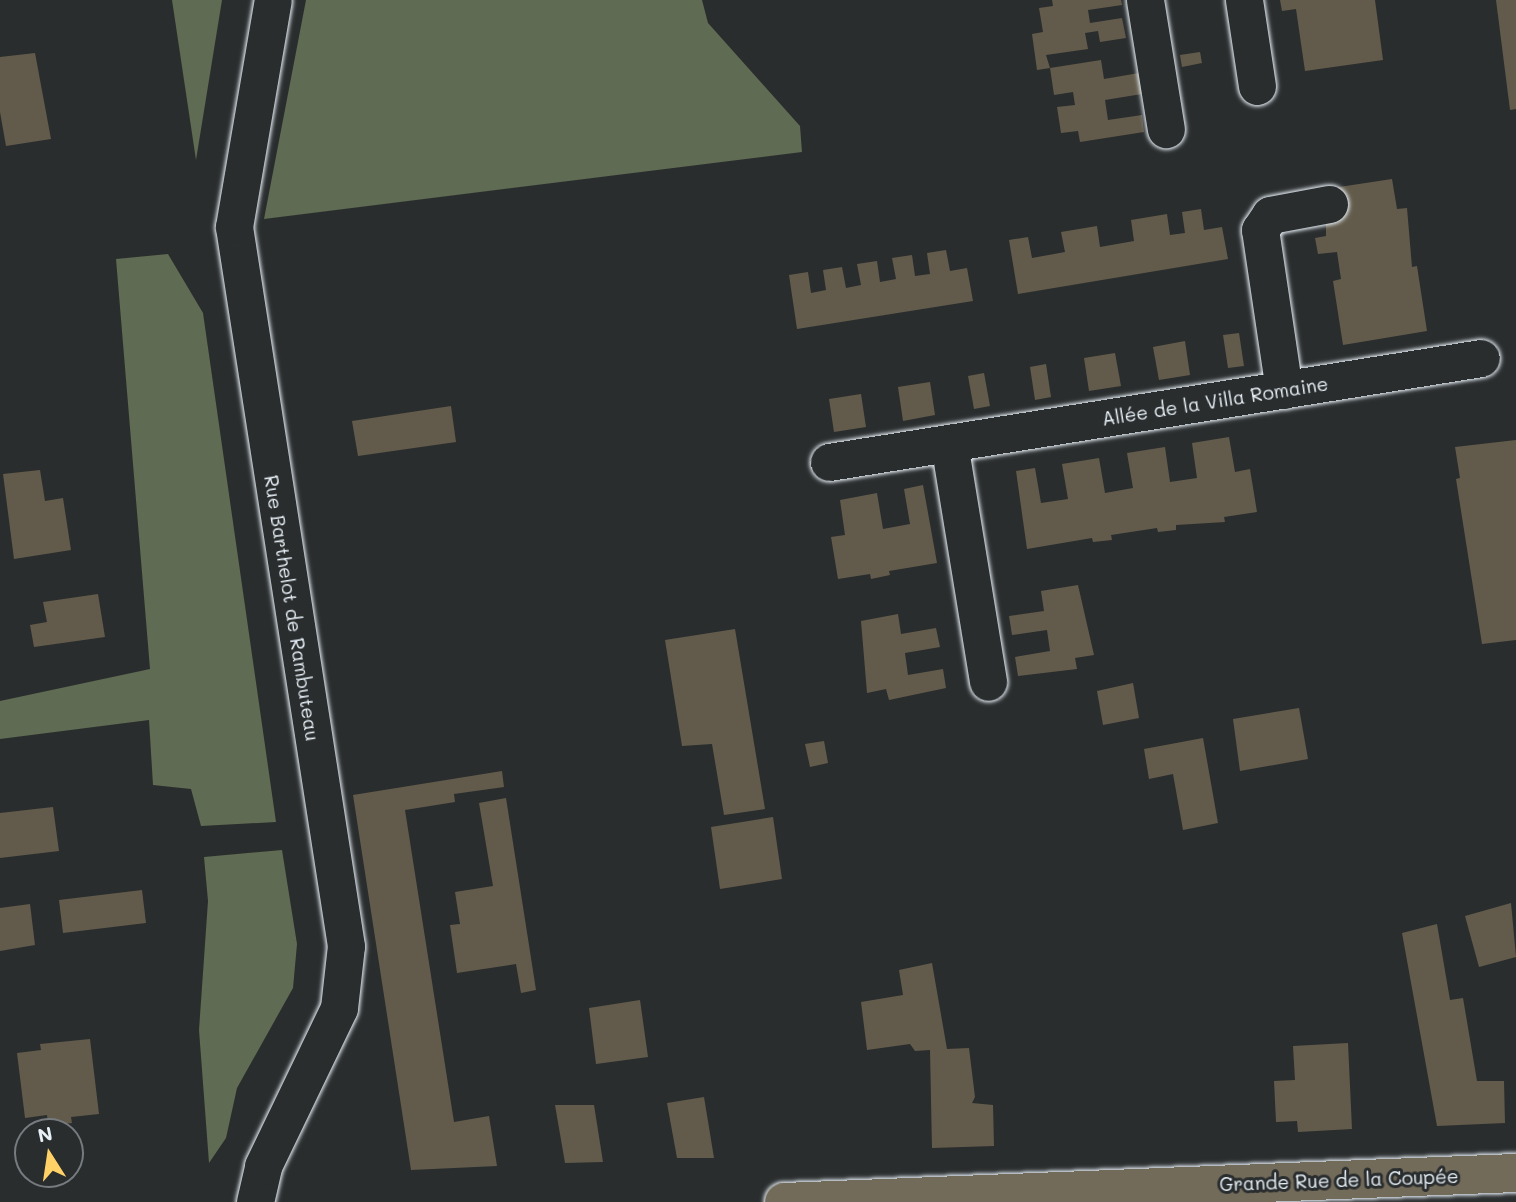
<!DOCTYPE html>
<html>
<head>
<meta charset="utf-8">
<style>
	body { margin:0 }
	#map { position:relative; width:1516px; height:1202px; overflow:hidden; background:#2a2d2e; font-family:Mali,sans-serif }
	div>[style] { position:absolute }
	.green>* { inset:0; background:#5f6b52 }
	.building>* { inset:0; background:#625b4b }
	.roads { filter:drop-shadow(0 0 2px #e8f1f8) drop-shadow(0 0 2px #e8f1f8) }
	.minor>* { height:37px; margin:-18.5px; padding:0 18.5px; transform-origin:18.5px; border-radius:18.5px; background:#2a2d2e }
	.major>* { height:38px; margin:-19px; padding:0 19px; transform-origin:19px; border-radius:19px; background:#736b5a }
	span { translate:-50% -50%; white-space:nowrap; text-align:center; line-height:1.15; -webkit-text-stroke:6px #2a2d2e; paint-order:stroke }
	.street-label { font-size:19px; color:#e8f1f8 }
	.north { position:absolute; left:14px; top:1118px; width:70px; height:70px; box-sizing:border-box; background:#2a2d2e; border:2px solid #767b7f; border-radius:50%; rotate:348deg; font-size:19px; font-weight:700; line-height:28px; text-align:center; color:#e8f1f8 }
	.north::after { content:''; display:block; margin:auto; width:24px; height:32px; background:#ffd166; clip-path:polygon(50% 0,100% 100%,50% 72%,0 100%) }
</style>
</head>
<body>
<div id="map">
	<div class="green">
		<i style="clip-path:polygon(172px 0,222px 0,196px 160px)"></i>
		<i style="clip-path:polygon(306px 0,702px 0,708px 23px,800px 126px,802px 152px,264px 219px)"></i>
		<i style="clip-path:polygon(168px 254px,203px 313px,276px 822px,201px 826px,191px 789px,153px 785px,149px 720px,0 739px,0 701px,150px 669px,116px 259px)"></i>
		<i style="clip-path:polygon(282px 850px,297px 944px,293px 988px,237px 1088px,226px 1138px,209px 1163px,199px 1030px,208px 901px,204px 857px)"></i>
	</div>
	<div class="building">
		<i style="clip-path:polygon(1052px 0,1121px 0,1122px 5px,1088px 10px,1090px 23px,1122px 18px,1126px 38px,1100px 42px,1098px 31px,1085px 33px,1088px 49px,1046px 55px,1050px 68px,1037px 70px,1032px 34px,1043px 32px,1039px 8px,1053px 6px)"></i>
		<i style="clip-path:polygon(1280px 0,1375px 0,1383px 60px,1305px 71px,1296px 9px,1282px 11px)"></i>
		<i style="clip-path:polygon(1496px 0,1516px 0,1516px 109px,1510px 110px)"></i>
		<i style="clip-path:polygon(1200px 52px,1202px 63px,1182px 67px,1180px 55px)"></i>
		<i style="clip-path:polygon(35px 53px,51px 139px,6px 146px,0 112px,0 57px)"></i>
		<i style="clip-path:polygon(1101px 60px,1104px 79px,1139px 73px,1142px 94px,1105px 100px,1108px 120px,1142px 115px,1144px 132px,1080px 142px,1078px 131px,1061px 133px,1057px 107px,1075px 105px,1073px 92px,1054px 95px,1050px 68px)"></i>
		<i style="clip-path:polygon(1392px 179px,1397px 209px,1407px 208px,1412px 267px,1417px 266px,1427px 331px,1343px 345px,1333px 281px,1341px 279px,1337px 252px,1318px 254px,1315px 238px,1326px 236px,1326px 189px)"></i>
		<i style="clip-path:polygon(1201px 209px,1204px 230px,1222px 227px,1228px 259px,1018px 294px,1009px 240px,1028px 237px,1032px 258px,1065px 252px,1061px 232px,1097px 226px,1100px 247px,1134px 241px,1131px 220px,1167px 214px,1170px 235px,1185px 233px,1182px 212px)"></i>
		<i style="clip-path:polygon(946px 250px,950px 271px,967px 268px,973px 301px,797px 329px,789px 275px,808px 272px,811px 293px,826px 290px,823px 270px,842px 267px,846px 288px,861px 285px,857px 264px,877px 261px,880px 282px,896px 279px,892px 258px,912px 255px,915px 276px,930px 274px,927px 253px)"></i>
		<i style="clip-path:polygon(1239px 333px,1244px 366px,1228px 368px,1223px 335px)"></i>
		<i style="clip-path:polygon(1185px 341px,1190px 375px,1159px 380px,1153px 347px)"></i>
		<i style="clip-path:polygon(1115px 353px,1121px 386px,1089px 391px,1084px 358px)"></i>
		<i style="clip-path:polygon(1046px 364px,1051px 397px,1035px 400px,1030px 367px)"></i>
		<i style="clip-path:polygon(984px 373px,990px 406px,974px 409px,968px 376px)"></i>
		<i style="clip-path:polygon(930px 382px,935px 415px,903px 421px,898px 387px)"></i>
		<i style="clip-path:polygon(861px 394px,866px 427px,834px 432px,829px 399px)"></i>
		<i style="clip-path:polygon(451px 406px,456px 442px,358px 456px,352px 421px)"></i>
		<i style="clip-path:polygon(1229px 437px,1235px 472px,1250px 469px,1257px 512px,1224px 517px,1225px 522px,1176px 525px,1176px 530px,1158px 532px,1157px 528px,1111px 535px,1112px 540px,1093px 542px,1092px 538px,1027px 549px,1016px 471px,1035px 468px,1041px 503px,1068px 499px,1062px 464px,1099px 458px,1105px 493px,1133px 488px,1127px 453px,1165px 447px,1170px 482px,1197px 478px,1192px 443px)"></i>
		<i style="clip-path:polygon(1516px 440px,1516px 640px,1482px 644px,1456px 479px,1460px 478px,1455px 447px)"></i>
		<i style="clip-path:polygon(40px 470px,45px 501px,63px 498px,71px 550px,14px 559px,3px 474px)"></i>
		<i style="clip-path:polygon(923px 485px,937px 563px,889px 571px,890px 575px,871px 579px,870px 574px,838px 579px,831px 537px,845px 535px,840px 500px,877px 493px,883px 529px,910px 524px,904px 489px)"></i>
		<i style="clip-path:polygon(1078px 585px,1094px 655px,1075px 658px,1077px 669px,1018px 676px,1015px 657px,1050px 651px,1047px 630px,1012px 635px,1009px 616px,1044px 611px,1041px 591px)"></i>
		<i style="clip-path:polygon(98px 594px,105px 637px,34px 647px,30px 625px,47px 622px,43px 602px)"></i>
		<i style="clip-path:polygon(898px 614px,901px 634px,936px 628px,940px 647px,905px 653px,908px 675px,943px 669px,946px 688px,889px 700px,886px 689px,867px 693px,861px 621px)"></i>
		<i style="clip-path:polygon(735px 629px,765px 809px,724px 815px,712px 744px,682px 746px,665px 640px)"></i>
		<i style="clip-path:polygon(1133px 683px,1139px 718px,1103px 725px,1097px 691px)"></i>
		<i style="clip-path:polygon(1299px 708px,1308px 759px,1240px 771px,1233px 719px)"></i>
		<i style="clip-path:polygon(1203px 738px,1218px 823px,1183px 830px,1173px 774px,1149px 779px,1144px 749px)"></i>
		<i style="clip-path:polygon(824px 741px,828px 763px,810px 767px,805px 744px)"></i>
		<i style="clip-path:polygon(502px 771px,504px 787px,454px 794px,455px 802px,405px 810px,454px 1122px,489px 1116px,497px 1166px,411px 1170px,353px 795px)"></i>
		<i style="clip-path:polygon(506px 798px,536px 990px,521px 993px,516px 964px,457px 973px,450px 925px,460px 924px,455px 892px,493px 886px,479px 803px)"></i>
		<i style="clip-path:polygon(53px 807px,59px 851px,0 858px,0 813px)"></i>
		<i style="clip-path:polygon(773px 817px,782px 879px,720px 889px,711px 827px)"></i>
		<i style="clip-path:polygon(142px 890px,146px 923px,63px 933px,59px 900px)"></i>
		<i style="clip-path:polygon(1511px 903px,1516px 957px,1479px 967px,1465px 916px)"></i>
		<i style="clip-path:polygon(30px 904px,35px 945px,0 951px,0 908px)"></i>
		<i style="clip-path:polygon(1437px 924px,1450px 1000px,1463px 998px,1477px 1081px,1504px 1081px,1505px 1123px,1437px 1126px,1402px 933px)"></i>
		<i style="clip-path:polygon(932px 963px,947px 1049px,969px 1048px,975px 1097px,972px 1103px,993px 1105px,994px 1146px,932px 1148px,930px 1050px,915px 1051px,910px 1044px,867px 1050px,861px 1002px,903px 995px,899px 970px)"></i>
		<i style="clip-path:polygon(640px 1000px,648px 1057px,596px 1064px,589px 1008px)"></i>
		<i style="clip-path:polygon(90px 1039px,99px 1114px,71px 1117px,72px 1123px,48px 1126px,47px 1115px,25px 1118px,17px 1053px,41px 1050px,40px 1044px)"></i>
		<i style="clip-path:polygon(1348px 1043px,1352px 1129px,1298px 1132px,1297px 1121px,1276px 1122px,1274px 1081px,1295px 1080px,1293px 1046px)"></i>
		<i style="clip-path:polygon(704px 1097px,714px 1158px,677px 1158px,667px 1103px)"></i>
		<i style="clip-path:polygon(555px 1105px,594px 1105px,603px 1162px,565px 1163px)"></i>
	</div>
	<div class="roads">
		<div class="minor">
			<i style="left:1145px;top:0;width:131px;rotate:80.8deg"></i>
			<i style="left:1244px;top:0;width:87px;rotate:81.4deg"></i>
			<i style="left:1284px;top:390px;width:162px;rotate:-98.5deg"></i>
			<i style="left:1260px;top:230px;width:18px;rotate:-56deg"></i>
			<i style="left:1270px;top:215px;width:60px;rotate:-10.6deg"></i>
			<i style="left:949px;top:443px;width:242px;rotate:80.7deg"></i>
			<i style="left:829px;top:462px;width:660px;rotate:-9.06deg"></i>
			<i style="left:255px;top:1202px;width:37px;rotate:-77deg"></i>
			<i style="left:263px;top:1166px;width:175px;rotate:-64.3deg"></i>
			<i style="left:339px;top:1008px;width:62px;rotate:-83.6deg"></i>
			<i style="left:346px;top:946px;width:728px;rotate:-98.85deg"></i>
			<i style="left:234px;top:227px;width:230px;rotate:-80.3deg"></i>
		</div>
		<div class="major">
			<i style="left:784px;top:1202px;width:733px;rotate:-2.27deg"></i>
		</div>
	</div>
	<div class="street-label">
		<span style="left:1215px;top:401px;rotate:-9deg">Allée de la Villa Romaine</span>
		<span style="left:292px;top:608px;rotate:81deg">Rue Barthelot de Rambuteau</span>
		<span style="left:1339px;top:1180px;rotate:-2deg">Grande Rue de la Coupée</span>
	</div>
	<div class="north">N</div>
</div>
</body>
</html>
